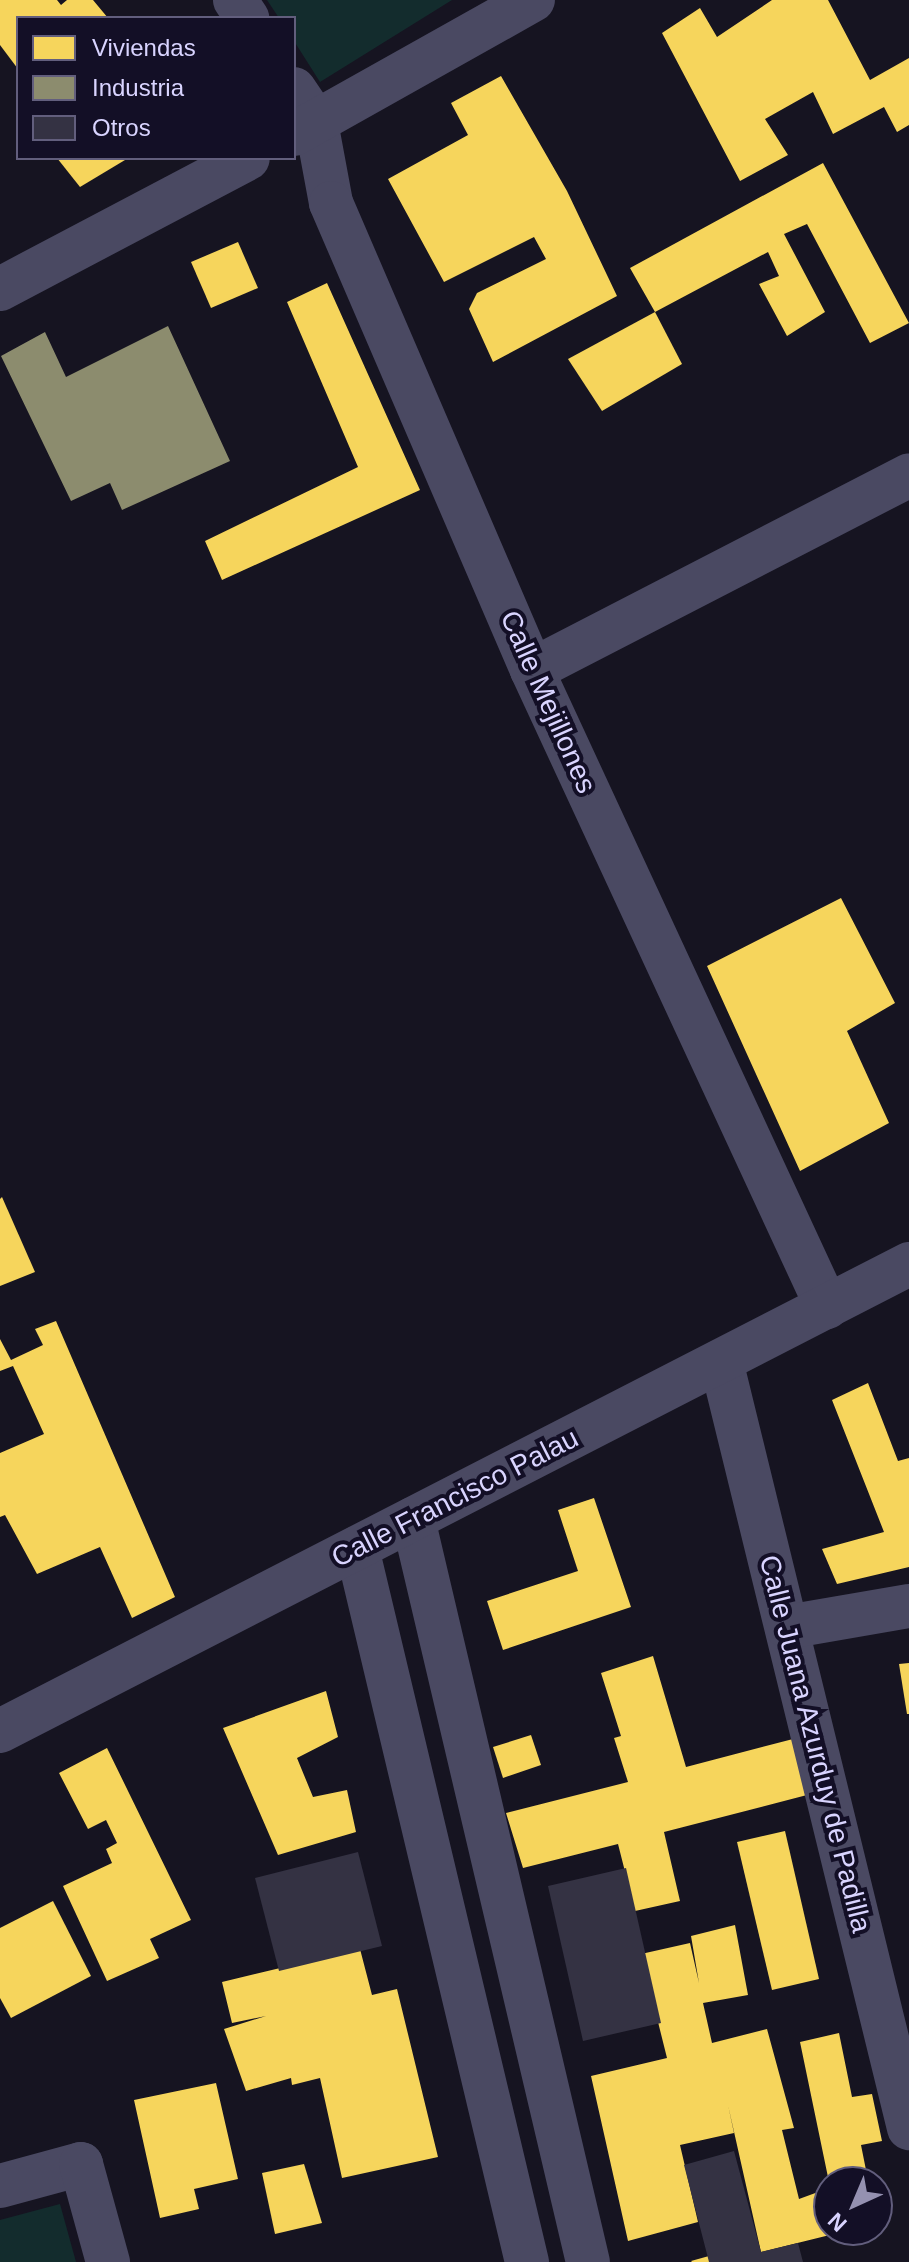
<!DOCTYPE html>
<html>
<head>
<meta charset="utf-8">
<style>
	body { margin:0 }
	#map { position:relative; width:909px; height:2262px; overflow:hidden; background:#161421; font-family:Arial,sans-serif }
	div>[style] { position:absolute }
	.green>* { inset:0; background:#132c2d }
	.homes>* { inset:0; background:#f6d55c }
	.industry>* { inset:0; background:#8c8c6e }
	.building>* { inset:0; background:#343243 }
	.minor>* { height:44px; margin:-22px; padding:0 22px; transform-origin:22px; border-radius:22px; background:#4a4962 }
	span { translate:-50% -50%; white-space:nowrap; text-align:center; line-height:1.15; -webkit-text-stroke:8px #130f26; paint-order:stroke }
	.street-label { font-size:28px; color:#d9d4ff }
	.legend { position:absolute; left:16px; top:16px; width:280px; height:144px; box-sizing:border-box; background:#130f26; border:2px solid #625e7d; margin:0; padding:10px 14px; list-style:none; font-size:24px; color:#d9d4ff }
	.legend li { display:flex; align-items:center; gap:16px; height:40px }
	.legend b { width:40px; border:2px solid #625e7d }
	.north { position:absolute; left:813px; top:2166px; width:80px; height:80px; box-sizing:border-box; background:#130f26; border:2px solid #625e7d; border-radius:50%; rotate:224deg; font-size:22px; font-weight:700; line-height:32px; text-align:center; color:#d9d4ff }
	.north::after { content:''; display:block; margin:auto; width:28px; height:36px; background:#9591b1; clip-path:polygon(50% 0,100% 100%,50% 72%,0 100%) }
</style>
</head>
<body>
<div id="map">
	<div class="green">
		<i style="clip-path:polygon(267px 0,452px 0,320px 82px,294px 41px,294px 18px,279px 18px)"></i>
		<i style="clip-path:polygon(60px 2204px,76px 2262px,0 2262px,0 2220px)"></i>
	</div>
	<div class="homes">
		<i style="clip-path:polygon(0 0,57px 0,61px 5px,67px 0,93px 0,108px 18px,18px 18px,18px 69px,0 45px)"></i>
		<i style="clip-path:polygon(772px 0,828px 0,870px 80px,909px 58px,909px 125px,897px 132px,884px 107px,833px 134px,813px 92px,765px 119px,788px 155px,740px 181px,662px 33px,700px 8px,717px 37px)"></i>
		<i style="clip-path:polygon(501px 76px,567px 191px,617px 296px,493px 362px,469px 309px,477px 293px,546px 259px,534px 237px,444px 282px,388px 179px,468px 135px,451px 103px)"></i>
		<i style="clip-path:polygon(57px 158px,123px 158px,125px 160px,80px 187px)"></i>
		<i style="clip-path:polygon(823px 163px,909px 323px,870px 343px,807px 224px,784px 234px,825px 312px,787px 336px,759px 284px,779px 276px,768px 252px,655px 312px,630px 268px)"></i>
		<i style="clip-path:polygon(238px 242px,258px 288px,211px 308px,191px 262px)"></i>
		<i style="clip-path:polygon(327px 283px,420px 490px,222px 580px,205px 541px,358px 467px,287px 302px)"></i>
		<i style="clip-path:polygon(655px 312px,682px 364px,602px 411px,568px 359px)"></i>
		<i style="clip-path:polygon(841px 898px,895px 1003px,847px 1031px,889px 1123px,800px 1171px,707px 966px)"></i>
		<i style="clip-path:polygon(2px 1197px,35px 1272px,0 1286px,0 1199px)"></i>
		<i style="clip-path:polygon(56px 1321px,175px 1597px,132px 1618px,100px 1547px,37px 1574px,5px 1515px,0 1517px,0 1453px,44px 1434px,13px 1366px,0 1371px,0 1339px,11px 1360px,43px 1345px,35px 1329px)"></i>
		<i style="clip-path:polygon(868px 1383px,898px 1461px,909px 1458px,909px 1567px,837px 1584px,822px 1549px,884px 1532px,832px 1400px)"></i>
		<i style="clip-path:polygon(594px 1498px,631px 1607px,503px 1650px,487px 1601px,578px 1571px,558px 1510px)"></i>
		<i style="clip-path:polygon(653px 1656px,686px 1767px,793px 1739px,807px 1795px,664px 1832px,680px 1901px,635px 1911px,618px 1844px,523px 1868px,506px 1813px,628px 1782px,614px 1738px,621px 1736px,601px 1673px)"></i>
		<i style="clip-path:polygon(909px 1663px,909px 1714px,907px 1714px,899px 1664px)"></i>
		<i style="clip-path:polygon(326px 1691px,338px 1737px,297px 1758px,313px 1797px,347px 1790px,356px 1832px,278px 1855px,223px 1728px)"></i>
		<i style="clip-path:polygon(531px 1735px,541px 1765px,503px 1778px,493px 1747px)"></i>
		<i style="clip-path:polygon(107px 1748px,191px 1920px,150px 1939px,159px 1958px,107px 1981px,63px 1886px,112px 1863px,106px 1849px,117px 1843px,106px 1820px,88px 1829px,59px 1773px)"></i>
		<i style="clip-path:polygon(785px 1831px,819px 1979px,772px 1990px,737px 1842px)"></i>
		<i style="clip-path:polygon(53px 1901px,91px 1976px,11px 2018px,0 1998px,0 1928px)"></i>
		<i style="clip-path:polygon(735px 1925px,748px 1995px,703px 2003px,712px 2043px,767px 2029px,794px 2128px,782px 2130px,799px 2199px,829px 2188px,829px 2230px,846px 2231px,761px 2252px,728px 2105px,734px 2133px,680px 2145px,698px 2222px,628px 2241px,591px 2076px,667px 2058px,641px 1954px,690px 1943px,699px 1983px,691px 1936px)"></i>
		<i style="clip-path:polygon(360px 1949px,372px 1995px,397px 1989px,438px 2157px,342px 2178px,320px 2078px,292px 2085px,291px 2078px,246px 2091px,224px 2029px,266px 2016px,232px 2023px,222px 1982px)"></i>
		<i style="clip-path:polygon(839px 2033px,852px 2097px,872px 2094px,882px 2141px,861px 2145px,868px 2180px,857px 2182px,829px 2182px,800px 2042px)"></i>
		<i style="clip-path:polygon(216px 2083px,238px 2179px,194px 2189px,199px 2209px,160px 2218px,134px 2100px)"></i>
		<i style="clip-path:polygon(304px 2164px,322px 2223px,275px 2234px,262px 2173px)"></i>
		<i style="clip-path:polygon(709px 2256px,710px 2262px,692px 2262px,691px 2261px)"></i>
	</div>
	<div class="industry">
		<i style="clip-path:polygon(168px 326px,230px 461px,122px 510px,110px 483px,71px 501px,1px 356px,45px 332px,66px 377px)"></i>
	</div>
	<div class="building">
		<i style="clip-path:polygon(358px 1852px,382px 1946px,279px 1971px,255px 1878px)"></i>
		<i style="clip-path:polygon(626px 1868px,661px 2023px,583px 2041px,548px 1886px)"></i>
		<i style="clip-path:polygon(734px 2151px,761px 2252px,798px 2243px,803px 2262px,709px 2262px,684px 2165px)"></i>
	</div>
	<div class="minor">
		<i style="left:235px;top:0;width:22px;rotate:56deg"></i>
		<i style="left:294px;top:89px;width:40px;rotate:56deg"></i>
		<i style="left:316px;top:122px;width:82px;rotate:79.5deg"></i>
		<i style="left:331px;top:203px;width:508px;rotate:66.71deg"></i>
		<i style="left:532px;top:670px;width:702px;rotate:65.15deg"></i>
		<i style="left:294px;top:134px;width:274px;rotate:-29.3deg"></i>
		<i style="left:0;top:289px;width:280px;rotate:-27.8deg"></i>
		<i style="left:532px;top:670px;width:424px;rotate:-27.3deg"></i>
		<i style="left:721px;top:1361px;width:790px;rotate:76.23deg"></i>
		<i style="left:413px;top:1519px;width:763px;rotate:76.75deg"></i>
		<i style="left:357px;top:1548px;width:734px;rotate:76.61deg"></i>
		<i style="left:787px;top:1627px;width:124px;rotate:-9.8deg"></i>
		<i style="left:0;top:1731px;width:1022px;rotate:-27.19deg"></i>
		<i style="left:0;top:2186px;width:84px;rotate:-15.2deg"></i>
		<i style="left:81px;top:2164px;width:102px;rotate:74.6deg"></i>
	</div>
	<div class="street-label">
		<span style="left:548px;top:702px;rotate:66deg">Calle Mejillones</span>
		<span style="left:455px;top:1498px;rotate:-27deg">Calle Francisco Palau</span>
		<span style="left:815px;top:1744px;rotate:76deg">Calle Juana Azurduy de Padilla</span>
	</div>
	<ul class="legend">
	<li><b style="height:22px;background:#f6d55c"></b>Viviendas</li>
	<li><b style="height:22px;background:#8c8c6e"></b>Industria</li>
	<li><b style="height:22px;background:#343243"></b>Otros</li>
	</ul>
	<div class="north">N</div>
</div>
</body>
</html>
